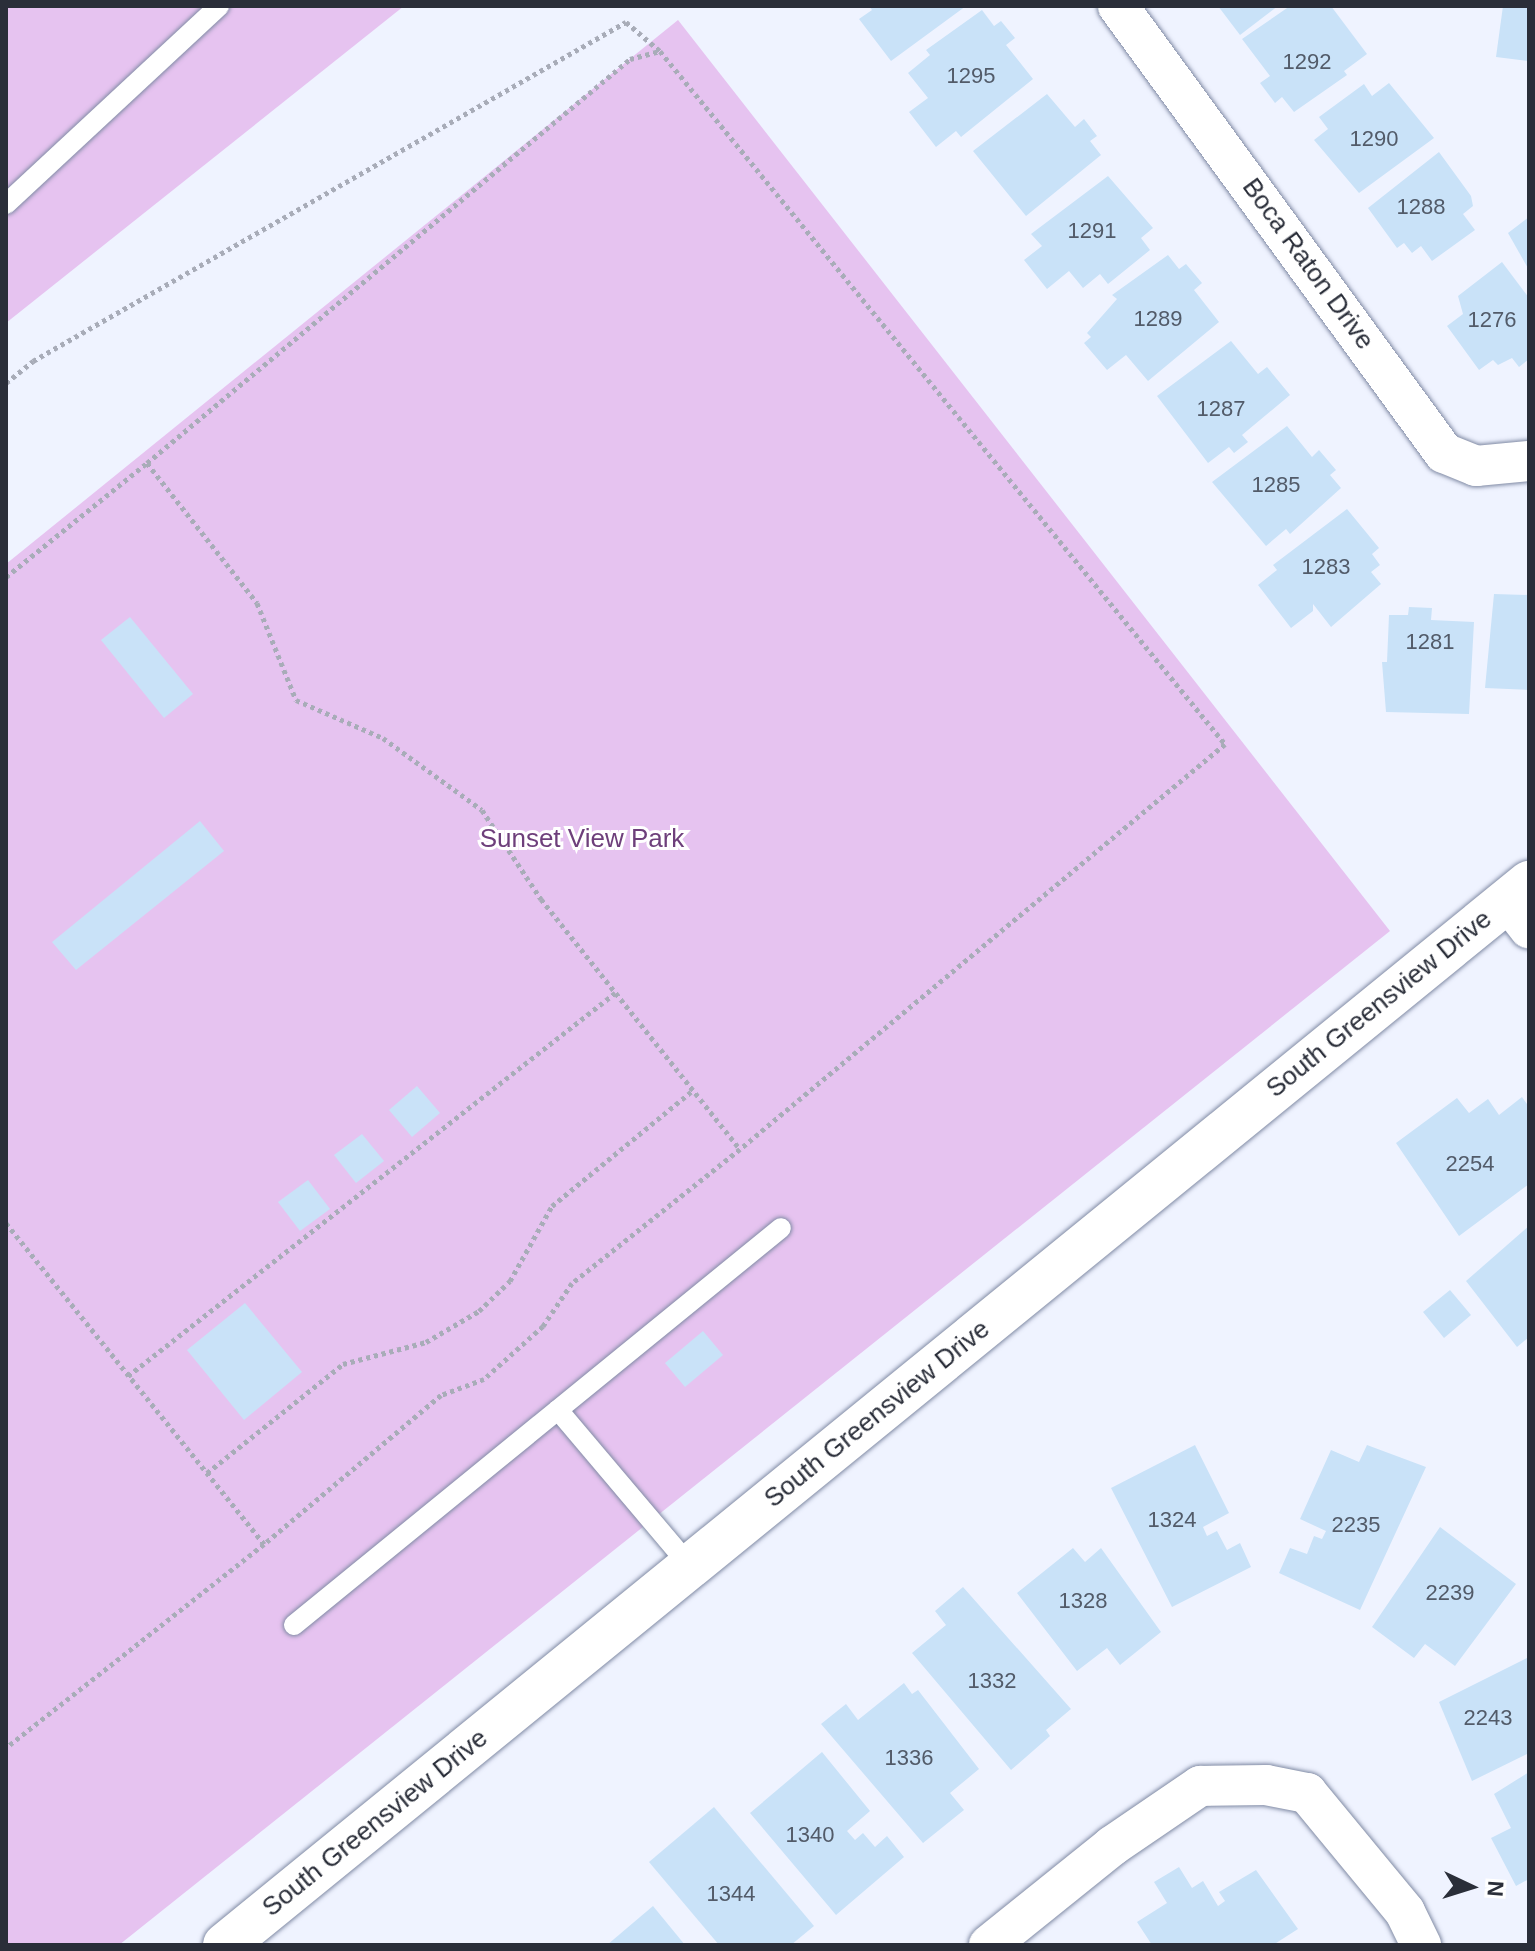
<!DOCTYPE html>
<html>
<head>
<meta charset="utf-8">
<style>
	body { margin:0 }
	#map { position:relative; width:1535px; height:1951px; overflow:hidden; background:#eff3ff; font-family:Arial,sans-serif }
	div>[style] { position:absolute }
	.green>* { inset:0; background:#e6c3f0 }
	.building>* { inset:0; background:#c9e2f8 }
	.path>* { height:5px; margin-top:-2.5px; transform-origin:0; background:repeating-linear-gradient(90deg,#a8acb8 0 4px,transparent 0 8px) }
	.roads { filter:drop-shadow(0 0 2px #818ba5) drop-shadow(0 0 2px #818ba5) }
	.lane>* { height:20px; margin:-10px; padding:0 10px; transform-origin:10px; border-radius:10px; background:#fff }
	.street>* { height:40px; margin:-20px; padding:0 20px; transform-origin:20px; border-radius:20px; background:#fff }
	.secondary>* { height:44px; margin:-22px; padding:0 22px; transform-origin:22px; border-radius:22px; background:#fff }
	span { translate:-50% -50%; white-space:nowrap; text-align:center; line-height:1.15; -webkit-text-stroke:6px #fff; paint-order:stroke }
	.number-label { font-size:22px; color:#525b69 }
	.number-label span { -webkit-text-stroke-width:0 }
	.street-label { font-size:26px; color:#2a2e39 }
	.park-label { font-size:26px; color:#6e3f7b }
	.frame { position:absolute; inset:0; border:8px solid #2a2e39; pointer-events:none }
	.north { position:absolute; left:1431px; top:1847px; width:80px; height:80px; -webkit-text-stroke:6px #fff; paint-order:stroke; rotate:94deg; font-size:22px; font-weight:700; line-height:32px; text-align:center; color:#2a2e39 }
	.north::after { content:''; display:block; margin:auto; width:28px; height:36px; background:#2a2e39; clip-path:polygon(50% 0,100% 100%,50% 72%,0 100%) }
</style>
</head>
<body>
<div id="map">
	<div class="green">
		<i style="clip-path:polygon(6px 6px,404px 6px,6px 323px)"></i>
		<i style="clip-path:polygon(678px 20px,1390px 931px,119px 1945px,6px 1945px,6px 564px)"></i>
	</div>
	<div class="building">
		<i style="clip-path:polygon(869px 6px,966px 6px,891px 61px,859px 19px,872px 10px)"></i>
		<i style="clip-path:polygon(1218px 6px,1278px 6px,1240px 35px)"></i>
		<i style="clip-path:polygon(1290px 6px,1331px 6px,1367px 54px,1344px 71px,1347px 75px,1294px 112px,1282px 97px,1275px 103px,1260px 83px,1270px 76px,1242px 39px)"></i>
		<i style="clip-path:polygon(1503px 6px,1529px 6px,1529px 61px,1496px 57px)"></i>
		<i style="clip-path:polygon(982px 10px,994px 26px,1001px 21px,1015px 38px,1006px 45px,1033px 79px,961px 137px,956px 131px,936px 147px,909px 112px,928px 98px,908px 73px,930px 55px,926px 50px)"></i>
		<i style="clip-path:polygon(1389px 83px,1434px 138px,1359px 193px,1314px 140px,1328px 129px,1319px 117px,1364px 84px,1372px 96px)"></i>
		<i style="clip-path:polygon(1047px 94px,1075px 127px,1084px 119px,1097px 136px,1090px 141px,1101px 155px,1026px 216px,973px 151px)"></i>
		<i style="clip-path:polygon(1439px 152px,1471px 196px,1473px 206px,1463px 214px,1475px 230px,1432px 261px,1421px 246px,1412px 253px,1404px 243px,1397px 248px,1368px 208px)"></i>
		<i style="clip-path:polygon(1108px 176px,1153px 228px,1141px 238px,1150px 250px,1108px 284px,1100px 274px,1083px 288px,1069px 271px,1047px 289px,1024px 260px,1042px 246px,1031px 234px)"></i>
		<i style="clip-path:polygon(1529px 217px,1529px 270px,1508px 233px)"></i>
		<i style="clip-path:polygon(1168px 255px,1179px 269px,1186px 264px,1202px 283px,1194px 290px,1219px 322px,1148px 381px,1126px 355px,1107px 370px,1084px 343px,1091px 337px,1087px 333px,1117px 299px,1112px 295px)"></i>
		<i style="clip-path:polygon(1502px 262px,1529px 298px,1529px 359px,1519px 367px,1512px 358px,1498px 365px,1493px 360px,1479px 370px,1447px 326px,1463px 314px,1458px 296px)"></i>
		<i style="clip-path:polygon(1231px 341px,1258px 374px,1267px 367px,1290px 395px,1242px 435px,1248px 442px,1234px 453px,1229px 447px,1208px 463px,1157px 396px)"></i>
		<i style="clip-path:polygon(1287px 426px,1312px 457px,1319px 450px,1336px 470px,1330px 475px,1341px 488px,1290px 534px,1286px 529px,1266px 546px,1212px 482px)"></i>
		<i style="clip-path:polygon(1347px 509px,1379px 548px,1372px 554px,1380px 565px,1371px 572px,1381px 584px,1331px 627px,1313px 604px,1313px 611px,1291px 628px,1258px 585px,1277px 570px,1273px 565px)"></i>
		<i style="clip-path:polygon(1494px 594px,1529px 595px,1529px 690px,1485px 688px)"></i>
		<i style="clip-path:polygon(1409px 607px,1432px 608px,1431px 620px,1474px 622px,1469px 714px,1386px 712px,1382px 662px,1387px 662px,1389px 615px,1408px 615px)"></i>
		<i style="clip-path:polygon(130px 617px,193px 694px,164px 718px,101px 640px)"></i>
		<i style="clip-path:polygon(200px 821px,224px 851px,76px 970px,52px 942px)"></i>
		<i style="clip-path:polygon(417px 1086px,440px 1113px,412px 1137px,389px 1110px)"></i>
		<i style="clip-path:polygon(1522px 1097px,1529px 1107px,1529px 1184px,1459px 1236px,1396px 1143px,1457px 1098px,1469px 1113px,1488px 1099px,1499px 1115px)"></i>
		<i style="clip-path:polygon(362px 1134px,384px 1161px,356px 1183px,334px 1155px)"></i>
		<i style="clip-path:polygon(308px 1180px,330px 1209px,300px 1231px,278px 1202px)"></i>
		<i style="clip-path:polygon(1529px 1226px,1529px 1337px,1517px 1347px,1466px 1281px)"></i>
		<i style="clip-path:polygon(1450px 1290px,1471px 1315px,1444px 1338px,1423px 1312px)"></i>
		<i style="clip-path:polygon(245px 1303px,302px 1372px,244px 1420px,187px 1350px)"></i>
		<i style="clip-path:polygon(703px 1331px,723px 1355px,685px 1387px,665px 1363px)"></i>
		<i style="clip-path:polygon(1195px 1445px,1229px 1513px,1203px 1527px,1207px 1536px,1217px 1531px,1227px 1550px,1240px 1543px,1251px 1567px,1172px 1607px,1111px 1488px)"></i>
		<i style="clip-path:polygon(1367px 1445px,1426px 1467px,1360px 1610px,1279px 1573px,1290px 1548px,1307px 1554px,1314px 1536px,1322px 1539px,1326px 1531px,1300px 1519px,1331px 1450px,1359px 1462px)"></i>
		<i style="clip-path:polygon(1440px 1527px,1516px 1584px,1455px 1666px,1425px 1644px,1414px 1658px,1372px 1627px)"></i>
		<i style="clip-path:polygon(1073px 1548px,1085px 1562px,1101px 1548px,1161px 1632px,1120px 1665px,1107px 1648px,1077px 1671px,1017px 1593px)"></i>
		<i style="clip-path:polygon(963px 1587px,1071px 1709px,1046px 1730px,1050px 1736px,1011px 1770px,912px 1653px,946px 1625px,935px 1611px)"></i>
		<i style="clip-path:polygon(1529px 1657px,1529px 1753px,1472px 1781px,1439px 1702px)"></i>
		<i style="clip-path:polygon(904px 1683px,912px 1694px,918px 1690px,979px 1769px,950px 1793px,964px 1810px,923px 1843px,821px 1724px,846px 1704px,858px 1720px)"></i>
		<i style="clip-path:polygon(822px 1752px,870px 1811px,847px 1831px,855px 1840px,863px 1833px,875px 1847px,887px 1836px,904px 1857px,836px 1915px,750px 1813px)"></i>
		<i style="clip-path:polygon(1529px 1772px,1529px 1879px,1516px 1886px,1491px 1838px,1511px 1828px,1494px 1794px)"></i>
		<i style="clip-path:polygon(714px 1807px,814px 1926px,791px 1945px,719px 1945px,649px 1862px)"></i>
		<i style="clip-path:polygon(1179px 1867px,1192px 1888px,1203px 1881px,1218px 1906px,1225px 1901px,1219px 1892px,1256px 1870px,1298px 1929px,1273px 1945px,1152px 1945px,1137px 1922px,1167px 1903px,1154px 1882px)"></i>
		<i style="clip-path:polygon(653px 1906px,685px 1945px,607px 1945px)"></i>
	</div>
	<div class="path">
		<i style="left:6px;top:383px;width:35px;rotate:-39deg"></i>
		<i style="left:33px;top:361px;width:683px;rotate:-29.76deg"></i>
		<i style="left:626px;top:22px;width:45px;rotate:40.5deg"></i>
		<i style="left:147px;top:463px;width:630px;rotate:-39.91deg"></i>
		<i style="left:630px;top:59px;width:31px;rotate:-15deg"></i>
		<i style="left:660px;top:51px;width:894px;rotate:50.81deg"></i>
		<i style="left:1225px;top:744px;width:632px;rotate:140.14deg"></i>
		<i style="left:6px;top:577px;width:181px;rotate:-39deg"></i>
		<i style="left:147px;top:463px;width:178px;rotate:51.8deg"></i>
		<i style="left:257px;top:603px;width:105px;rotate:68.1deg"></i>
		<i style="left:296px;top:700px;width:95px;rotate:23.6deg"></i>
		<i style="left:383px;top:738px;width:122px;rotate:36deg"></i>
		<i style="left:482px;top:810px;width:107px;rotate:56.5deg"></i>
		<i style="left:541px;top:899px;width:320px;rotate:51.5deg"></i>
		<i style="left:740px;top:1149px;width:215px;rotate:141.4deg"></i>
		<i style="left:572px;top:1283px;width:52px;rotate:124deg"></i>
		<i style="left:543px;top:1326px;width:79px;rotate:138.1deg"></i>
		<i style="left:484px;top:1379px;width:46px;rotate:159.6deg"></i>
		<i style="left:441px;top:1395px;width:231px;rotate:139.9deg"></i>
		<i style="left:6px;top:1223px;width:412px;rotate:51.2deg"></i>
		<i style="left:264px;top:1544px;width:329px;rotate:141.7deg"></i>
		<i style="left:128px;top:1376px;width:620px;rotate:-38.18deg"></i>
		<i style="left:207px;top:1473px;width:174px;rotate:-38.7deg"></i>
		<i style="left:343px;top:1364px;width:86px;rotate:-14.8deg"></i>
		<i style="left:426px;top:1342px;width:61px;rotate:-30.3deg"></i>
		<i style="left:479px;top:1311px;width:43px;rotate:-44.1deg"></i>
		<i style="left:510px;top:1281px;width:86px;rotate:-60.8deg"></i>
		<i style="left:552px;top:1206px;width:183px;rotate:-39.4deg"></i>
	</div>
	<div class="roads">
		<div class="lane">
			<i style="left:6px;top:204px;width:291px;rotate:-42.9deg"></i>
			<i style="left:558px;top:1410px;width:204px;rotate:49.8deg"></i>
			<i style="left:294px;top:1625px;width:628px;rotate:-39.19deg"></i>
		</div>
		<div class="street">
			<i style="left:1118px;top:6px;width:553px;rotate:53.9deg"></i>
			<i style="left:1444px;top:453px;width:35px;rotate:22deg"></i>
			<i style="left:1476px;top:466px;width:53px;rotate:-5.4deg"></i>
			<i style="left:1507px;top:900px;width:36px;rotate:52deg"></i>
			<i style="left:989px;top:1945px;width:158px;rotate:-38.8deg"></i>
			<i style="left:1112px;top:1846px;width:107px;rotate:-34.3deg"></i>
			<i style="left:1200px;top:1786px;width:66px;rotate:-0.9deg"></i>
			<i style="left:1266px;top:1785px;width:42px;rotate:11deg"></i>
			<i style="left:1307px;top:1793px;width:154px;rotate:50.5deg"></i>
			<i style="left:1405px;top:1912px;width:37px;rotate:64deg"></i>
		</div>
		<div class="secondary">
			<i style="left:225px;top:1945px;width:1682px;rotate:-39.16deg"></i>
		</div>
	</div>
	<div class="number-label">
		<span style="left:1307px;top:62px">1292</span>
		<span style="left:971px;top:76px">1295</span>
		<span style="left:1374px;top:139px">1290</span>
		<span style="left:1421px;top:207px">1288</span>
		<span style="left:1092px;top:231px">1291</span>
		<span style="left:1158px;top:319px">1289</span>
		<span style="left:1492px;top:320px">1276</span>
		<span style="left:1221px;top:409px">1287</span>
		<span style="left:1276px;top:485px">1285</span>
		<span style="left:1326px;top:567px">1283</span>
		<span style="left:1430px;top:642px">1281</span>
		<span style="left:1470px;top:1164px">2254</span>
		<span style="left:1172px;top:1520px">1324</span>
		<span style="left:1356px;top:1525px">2235</span>
		<span style="left:1450px;top:1593px">2239</span>
		<span style="left:1083px;top:1601px">1328</span>
		<span style="left:992px;top:1681px">1332</span>
		<span style="left:1488px;top:1718px">2243</span>
		<span style="left:909px;top:1758px">1336</span>
		<span style="left:810px;top:1835px">1340</span>
		<span style="left:731px;top:1894px">1344</span>
	</div>
	<div class="street-label">
		<span style="left:1308px;top:264px;rotate:54deg">Boca Raton Drive</span>
		<span style="left:1379px;top:1004px;rotate:-39deg">South Greensview Drive</span>
		<span style="left:877px;top:1414px;rotate:-39deg">South Greensview Drive</span>
		<span style="left:375px;top:1823px;rotate:-39deg">South Greensview Drive</span>
	</div>
	<div class="park-label">
		<span style="left:582px;top:839px">Sunset View Park</span>
	</div>
	<div class="frame"></div>
	<div class="north">N</div>
</div>
</body>
</html>
